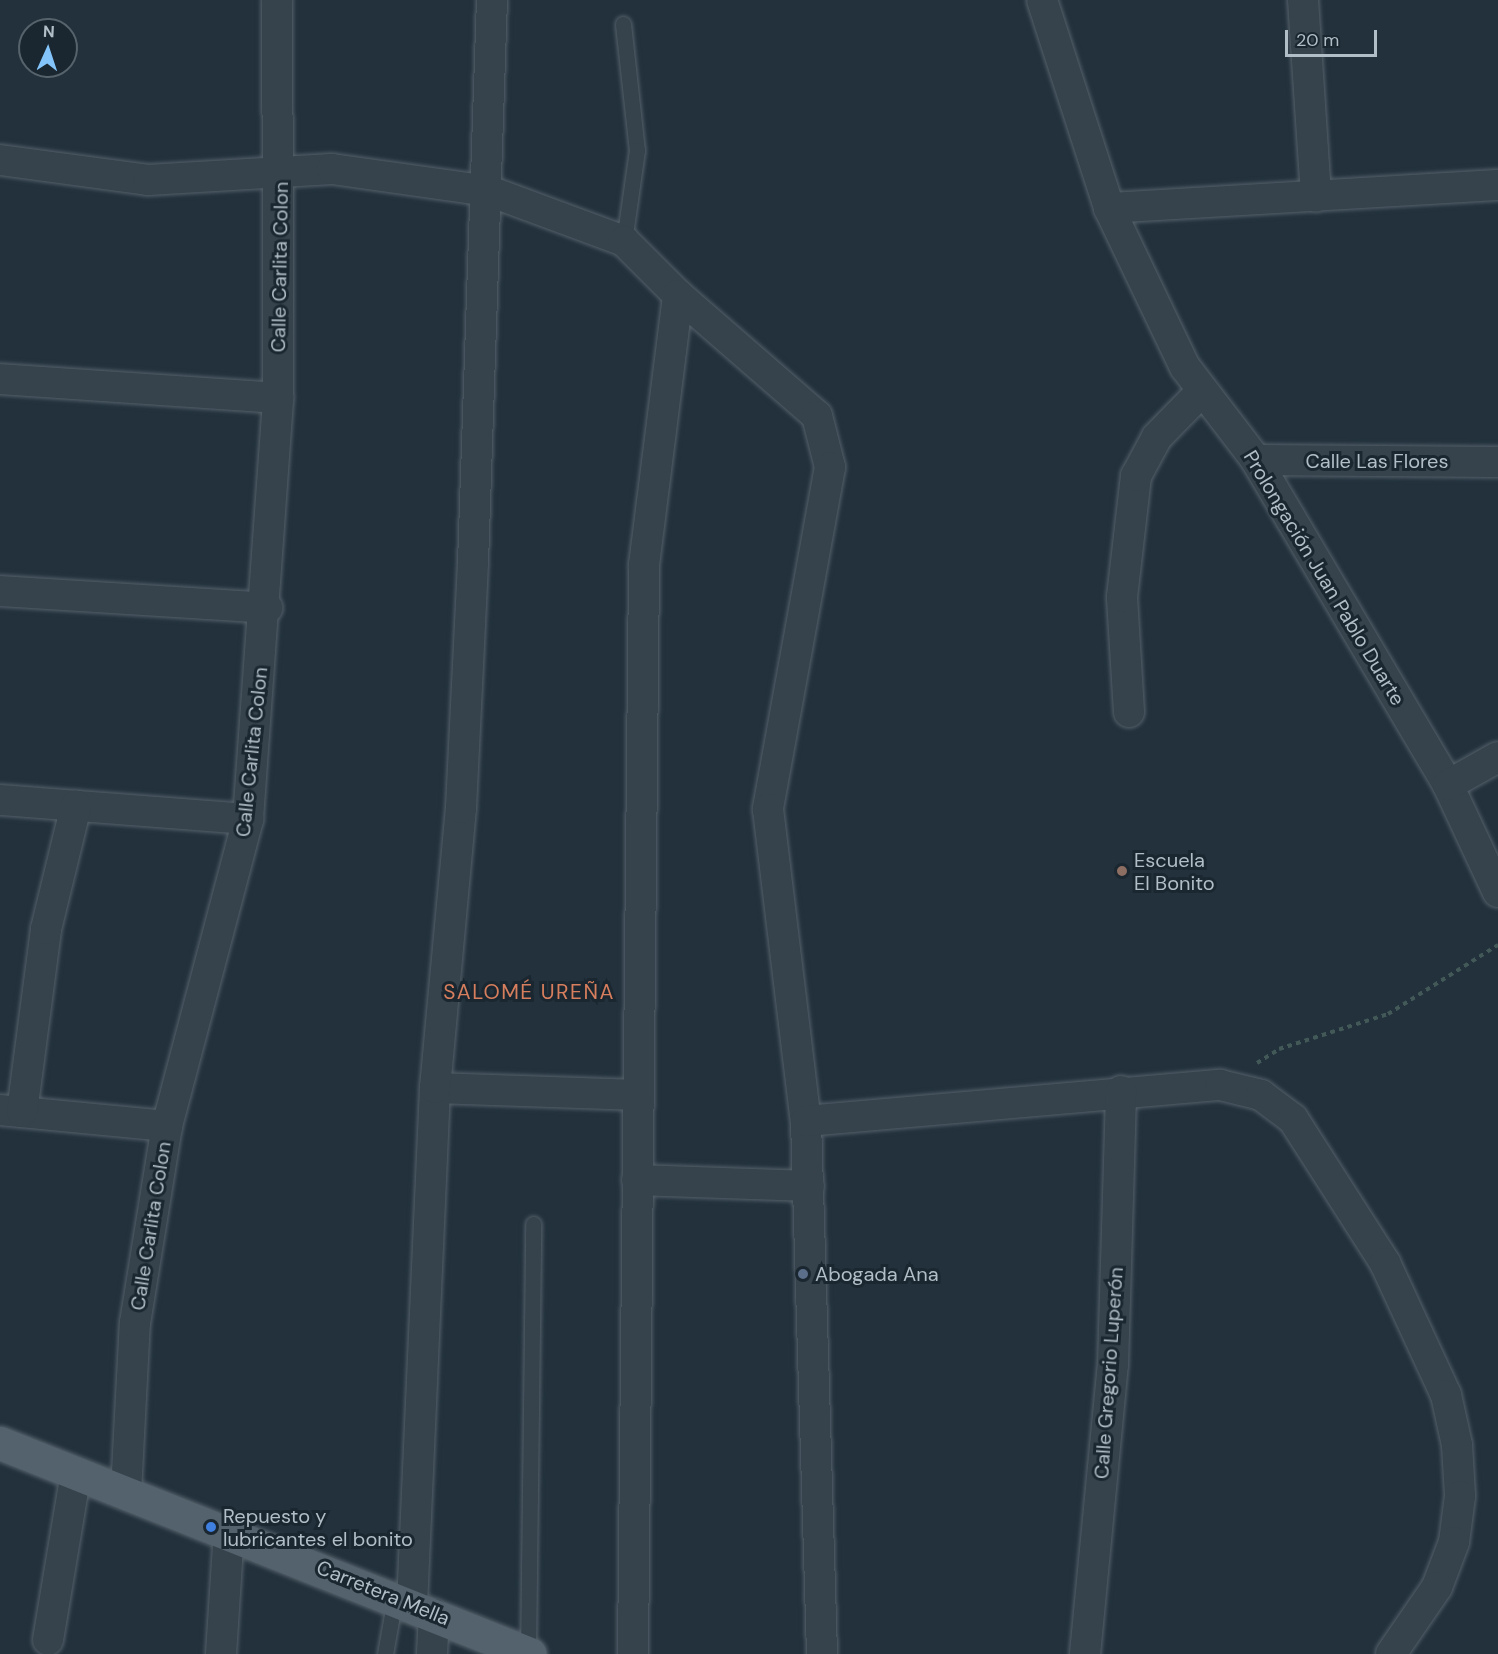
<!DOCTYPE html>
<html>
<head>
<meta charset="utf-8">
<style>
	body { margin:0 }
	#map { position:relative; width:1498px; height:1654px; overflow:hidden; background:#22313c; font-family:"DM Sans",sans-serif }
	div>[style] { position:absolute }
	.path>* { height:4px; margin-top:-2px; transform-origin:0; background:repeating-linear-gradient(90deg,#425958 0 4.5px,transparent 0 9px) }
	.roads { filter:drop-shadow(0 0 2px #54606a) drop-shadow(0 0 2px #54606a) }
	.lane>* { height:15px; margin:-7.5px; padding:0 7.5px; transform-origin:7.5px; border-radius:7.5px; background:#36424c }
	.street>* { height:30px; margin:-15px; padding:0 15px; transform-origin:15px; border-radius:15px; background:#36424c }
	.primary>* { height:33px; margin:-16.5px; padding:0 16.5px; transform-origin:16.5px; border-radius:16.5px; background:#53626c }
	.dots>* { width:16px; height:16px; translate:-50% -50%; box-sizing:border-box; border:3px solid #1b2730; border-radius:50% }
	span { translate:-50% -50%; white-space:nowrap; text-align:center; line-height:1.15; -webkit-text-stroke:6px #1b2730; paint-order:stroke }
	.street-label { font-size:20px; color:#b1bdc7 }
	.poi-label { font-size:20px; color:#b1bdc7 }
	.left { translate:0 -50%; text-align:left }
	.neighbourhood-label { font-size:21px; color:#d67e5d; letter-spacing:1.5px }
	.north { position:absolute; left:18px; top:18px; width:60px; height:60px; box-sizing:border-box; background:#1b2730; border:2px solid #57636c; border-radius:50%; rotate:3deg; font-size:16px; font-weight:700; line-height:24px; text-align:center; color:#b1bdc7 }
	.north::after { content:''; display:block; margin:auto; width:21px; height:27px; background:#83c5fa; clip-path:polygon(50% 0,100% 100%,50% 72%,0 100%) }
	.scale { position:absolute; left:1285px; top:30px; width:92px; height:27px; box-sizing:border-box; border:3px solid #b1bdc7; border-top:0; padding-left:8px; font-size:18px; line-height:21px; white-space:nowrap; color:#b1bdc7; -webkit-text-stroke:4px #1b2730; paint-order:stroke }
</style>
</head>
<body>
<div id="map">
	<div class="path">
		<i style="left:1257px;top:1063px;width:26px;rotate:-32deg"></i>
		<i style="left:1279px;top:1049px;width:114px;rotate:-17.8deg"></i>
		<i style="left:1388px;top:1014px;width:130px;rotate:-32.1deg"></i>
	</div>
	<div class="roads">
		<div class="lane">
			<i style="left:623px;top:24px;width:127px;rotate:83.7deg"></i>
			<i style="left:637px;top:150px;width:92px;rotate:98.1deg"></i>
			<i style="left:385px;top:1654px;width:57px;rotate:-79.9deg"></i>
			<i style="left:528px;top:1654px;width:430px;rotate:-89.3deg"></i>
		</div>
		<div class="street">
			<i style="left:1042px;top:0;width:219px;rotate:72.1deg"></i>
			<i style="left:1109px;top:208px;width:176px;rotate:64.5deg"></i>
			<i style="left:1185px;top:367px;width:117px;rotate:52.6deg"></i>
			<i style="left:1256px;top:460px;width:377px;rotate:59.4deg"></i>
			<i style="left:1448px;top:785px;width:118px;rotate:65deg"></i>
			<i style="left:1303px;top:0;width:197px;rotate:86.2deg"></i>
			<i style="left:0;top:160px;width:149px;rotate:7.7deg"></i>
			<i style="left:148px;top:180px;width:184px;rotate:-3.4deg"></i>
			<i style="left:332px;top:169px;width:159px;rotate:8deg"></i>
			<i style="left:489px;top:191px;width:144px;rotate:20.3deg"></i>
			<i style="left:624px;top:241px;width:76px;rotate:45deg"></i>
			<i style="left:678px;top:295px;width:184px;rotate:41deg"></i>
			<i style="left:817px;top:416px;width:53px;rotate:75.7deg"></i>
			<i style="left:830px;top:467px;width:348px;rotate:100.3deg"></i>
			<i style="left:768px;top:809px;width:314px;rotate:83.1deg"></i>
			<i style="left:806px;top:1121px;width:533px;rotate:88.28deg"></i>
			<i style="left:1109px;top:208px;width:390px;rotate:-3.4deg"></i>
			<i style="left:0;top:379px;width:279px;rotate:3.9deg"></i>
			<i style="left:1256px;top:460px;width:242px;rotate:0.5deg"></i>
			<i style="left:0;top:591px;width:268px;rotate:3.6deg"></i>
			<i style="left:1129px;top:712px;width:115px;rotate:-93.5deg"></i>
			<i style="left:1122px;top:597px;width:122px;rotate:-83.4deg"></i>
			<i style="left:1136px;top:476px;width:44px;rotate:-61.7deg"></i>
			<i style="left:1157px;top:437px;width:63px;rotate:-45.6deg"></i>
			<i style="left:1448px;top:785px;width:57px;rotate:-29.2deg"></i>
			<i style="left:0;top:800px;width:249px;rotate:4.4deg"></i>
			<i style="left:435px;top:1088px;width:203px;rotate:2deg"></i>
			<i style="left:0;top:1110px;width:168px;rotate:5.5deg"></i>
			<i style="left:22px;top:1112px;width:185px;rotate:-82.5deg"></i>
			<i style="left:46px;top:929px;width:127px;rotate:-76.3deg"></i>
			<i style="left:806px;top:1121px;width:416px;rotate:-5deg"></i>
			<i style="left:1220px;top:1085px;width:42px;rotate:13.7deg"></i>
			<i style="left:1261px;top:1095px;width:40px;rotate:37deg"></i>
			<i style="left:1293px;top:1119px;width:171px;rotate:57.4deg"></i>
			<i style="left:1385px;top:1263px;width:145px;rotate:65.2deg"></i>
			<i style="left:1446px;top:1395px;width:51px;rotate:77.6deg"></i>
			<i style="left:1457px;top:1445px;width:51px;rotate:86.6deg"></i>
			<i style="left:1460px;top:1496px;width:46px;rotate:97.4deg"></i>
			<i style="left:1454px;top:1542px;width:48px;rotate:110.7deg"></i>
			<i style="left:1437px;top:1587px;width:81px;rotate:124.5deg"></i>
			<i style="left:637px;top:1180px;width:172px;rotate:2deg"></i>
			<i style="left:126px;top:1492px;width:169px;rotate:-87deg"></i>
			<i style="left:135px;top:1323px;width:200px;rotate:-80.8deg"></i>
			<i style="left:167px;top:1126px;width:318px;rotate:-75.2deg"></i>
			<i style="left:248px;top:819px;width:422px;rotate:-85.9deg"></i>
			<i style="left:278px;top:398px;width:398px;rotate:-90.1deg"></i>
			<i style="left:412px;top:1605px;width:518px;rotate:-87.45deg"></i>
			<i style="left:435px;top:1088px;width:281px;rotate:-84.7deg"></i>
			<i style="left:461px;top:808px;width:245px;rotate:-87.2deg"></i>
			<i style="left:473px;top:563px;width:563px;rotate:-88.07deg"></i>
			<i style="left:48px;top:1640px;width:169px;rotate:-80.5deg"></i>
			<i style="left:221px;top:1654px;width:123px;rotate:-86.3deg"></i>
			<i style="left:432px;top:1654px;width:40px;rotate:-87.1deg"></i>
			<i style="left:633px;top:1654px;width:1089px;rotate:-89.42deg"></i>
			<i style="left:644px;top:565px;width:272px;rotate:-82.8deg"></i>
			<i style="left:1085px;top:1654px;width:290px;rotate:-84.5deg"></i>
			<i style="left:1113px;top:1365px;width:274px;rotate:-88.3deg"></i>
		</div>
		<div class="primary">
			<i style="left:0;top:1443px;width:570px;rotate:21.71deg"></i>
		</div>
	</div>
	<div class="dots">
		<i style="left:1122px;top:871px;background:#8d6e63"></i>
		<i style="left:803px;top:1274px;background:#5c6f8a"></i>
		<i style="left:211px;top:1527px;background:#3f7fe0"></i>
	</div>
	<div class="street-label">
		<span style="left:280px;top:267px;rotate:-89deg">Calle Carlita Colon</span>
		<span style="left:1377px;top:461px">Calle Las Flores</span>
		<span style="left:1324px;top:578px;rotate:59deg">Prolongación Juan Pablo Duarte</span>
		<span style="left:252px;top:752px;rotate:-84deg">Calle Carlita Colon</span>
		<span style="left:151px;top:1226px;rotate:-81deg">Calle Carlita Colon</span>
		<span style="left:1109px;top:1373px;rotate:-86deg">Calle Gregorio Luperón</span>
		<span style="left:383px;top:1593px;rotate:22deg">Carretera Mella</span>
	</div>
	<div class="poi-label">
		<span class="left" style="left:1134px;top:872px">Escuela<br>El Bonito</span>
		<span class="left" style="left:815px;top:1274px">Abogada Ana</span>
		<span class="left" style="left:223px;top:1528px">Repuesto y<br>lubricantes el bonito</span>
	</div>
	<div class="neighbourhood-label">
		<span style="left:529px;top:992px">SALOMÉ UREÑA</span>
	</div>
	<div class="north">N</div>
	<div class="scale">20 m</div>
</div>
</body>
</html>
